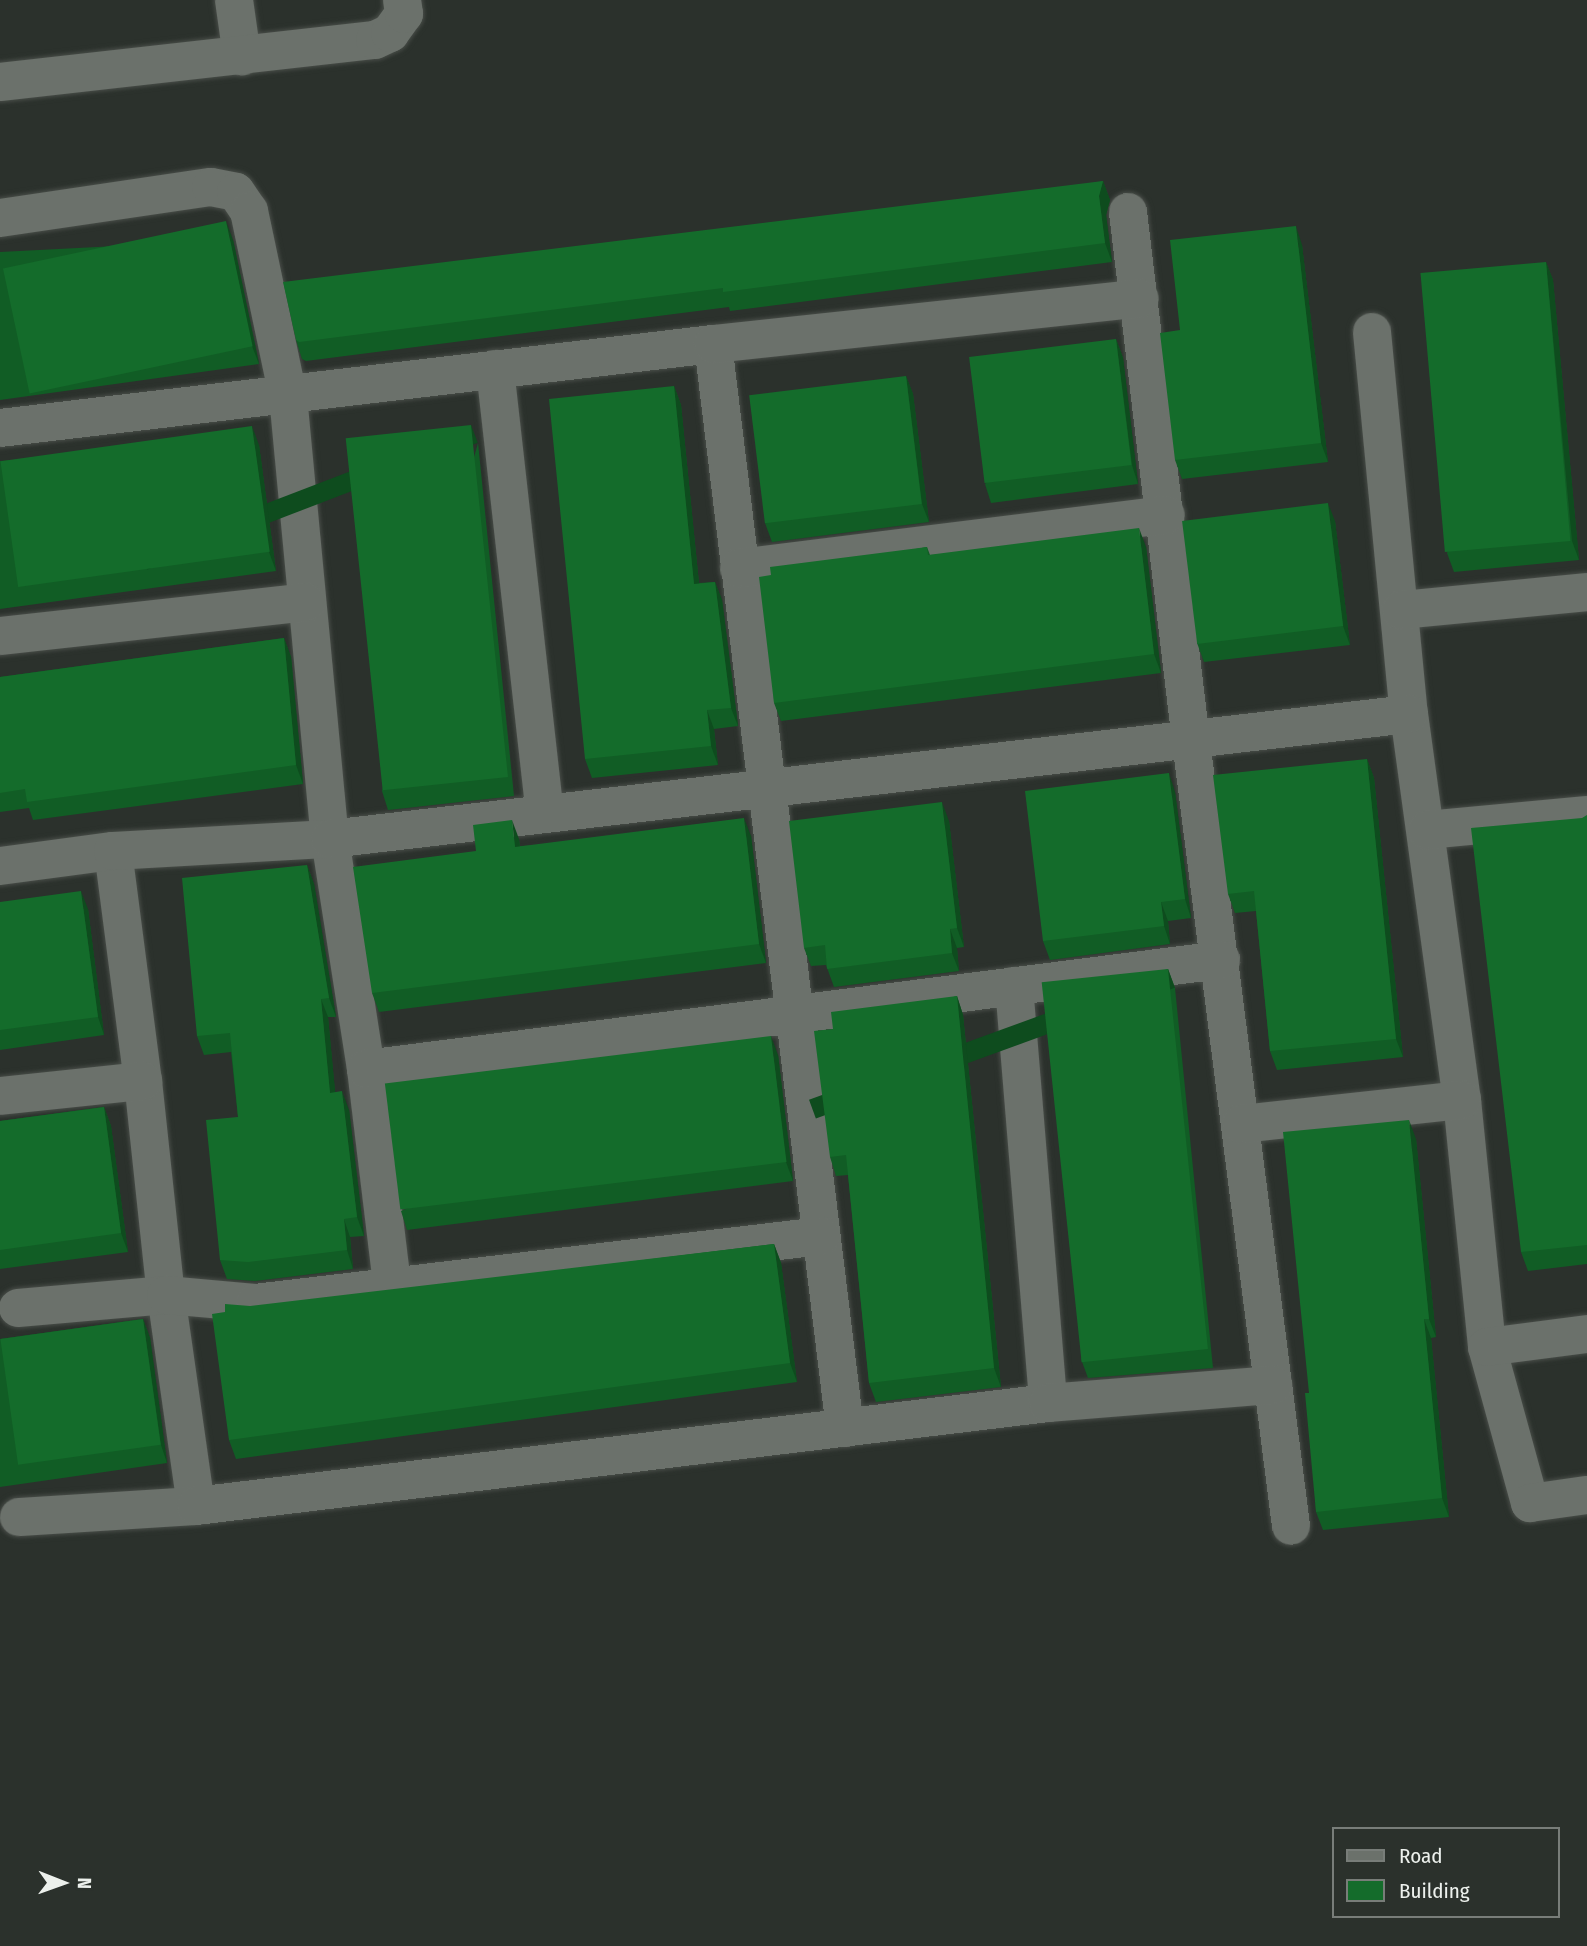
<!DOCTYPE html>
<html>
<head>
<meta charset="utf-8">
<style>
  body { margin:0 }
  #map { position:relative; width:1587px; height:1946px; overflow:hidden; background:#2b312c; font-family:"Fira Sans Condensed",sans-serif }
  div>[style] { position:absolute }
  .roads { filter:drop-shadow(0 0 2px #484d48) drop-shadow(0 0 2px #484d48) }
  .minor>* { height:38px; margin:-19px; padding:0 19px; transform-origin:19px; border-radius:19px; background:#6b716b }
  .wall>* { inset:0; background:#115d25 }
  .shaded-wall>* { inset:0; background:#0e4c1e; transform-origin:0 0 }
  .building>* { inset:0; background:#146c2b; transform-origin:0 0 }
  span { translate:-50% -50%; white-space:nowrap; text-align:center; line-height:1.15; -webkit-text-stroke:6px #2b312c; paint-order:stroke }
  .legend { position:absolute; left:1332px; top:1827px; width:228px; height:91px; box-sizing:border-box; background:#2b312c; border:2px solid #787d79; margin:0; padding:9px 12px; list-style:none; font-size:21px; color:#ecf0ec }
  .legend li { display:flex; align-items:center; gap:14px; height:35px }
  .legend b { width:35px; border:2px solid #787d79 }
  .north { position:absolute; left:28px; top:1848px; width:70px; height:70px; -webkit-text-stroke:5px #2b312c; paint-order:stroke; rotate:91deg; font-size:19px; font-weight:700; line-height:28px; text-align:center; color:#ecf0ec }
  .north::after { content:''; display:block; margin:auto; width:24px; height:32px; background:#ecf0ec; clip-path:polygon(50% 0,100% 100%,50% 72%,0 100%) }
</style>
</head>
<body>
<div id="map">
  <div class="roads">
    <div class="minor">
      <div style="left:234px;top:0;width:57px;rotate:81.9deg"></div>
      <div style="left:0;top:82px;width:377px;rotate:-6.4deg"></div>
      <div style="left:375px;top:40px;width:17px;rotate:-25deg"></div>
      <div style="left:390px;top:33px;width:24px;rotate:-54deg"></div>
      <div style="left:404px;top:14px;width:14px;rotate:-98deg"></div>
      <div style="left:1128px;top:212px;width:533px;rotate:83.21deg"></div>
      <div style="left:1191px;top:741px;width:791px;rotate:82.74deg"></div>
      <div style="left:0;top:218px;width:213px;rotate:-8.4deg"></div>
      <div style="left:211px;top:187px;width:25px;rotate:11deg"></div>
      <div style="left:236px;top:192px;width:23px;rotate:56deg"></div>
      <div style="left:249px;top:211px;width:189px;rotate:78.1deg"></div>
      <div style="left:288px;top:396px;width:445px;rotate:84.6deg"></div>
      <div style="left:330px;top:839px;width:233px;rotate:81.1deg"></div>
      <div style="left:366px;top:1069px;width:217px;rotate:83.1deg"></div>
      <div style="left:1372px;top:332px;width:384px;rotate:84.5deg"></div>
      <div style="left:1409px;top:714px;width:390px;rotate:82.2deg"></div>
      <div style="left:1462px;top:1100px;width:248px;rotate:84.2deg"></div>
      <div style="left:1487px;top:1347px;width:162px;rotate:74.6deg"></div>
      <div style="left:1530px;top:1503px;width:58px;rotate:-8deg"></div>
      <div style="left:713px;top:344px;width:1092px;rotate:83.06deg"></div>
      <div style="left:495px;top:369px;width:446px;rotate:83.6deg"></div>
      <div style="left:0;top:428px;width:718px;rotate:-6.72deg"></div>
      <div style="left:713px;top:344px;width:429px;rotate:-6.1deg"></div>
      <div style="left:739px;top:568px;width:430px;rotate:-7.1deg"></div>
      <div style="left:1401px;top:610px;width:187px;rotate:-5.5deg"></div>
      <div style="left:0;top:636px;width:308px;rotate:-6.3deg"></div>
      <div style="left:1427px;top:830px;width:161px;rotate:-5.4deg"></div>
      <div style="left:113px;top:851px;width:232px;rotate:82.6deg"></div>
      <div style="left:143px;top:1081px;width:215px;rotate:83.9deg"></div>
      <div style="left:166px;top:1295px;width:213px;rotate:81.9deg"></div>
      <div style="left:0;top:866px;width:114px;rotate:-7.6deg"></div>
      <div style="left:113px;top:851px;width:217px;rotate:-3.2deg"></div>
      <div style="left:330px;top:839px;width:1086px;rotate:-6.61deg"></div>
      <div style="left:1014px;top:986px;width:418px;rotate:85.3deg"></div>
      <div style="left:366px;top:1069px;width:862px;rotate:-7.27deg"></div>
      <div style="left:0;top:1096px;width:144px;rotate:-6deg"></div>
      <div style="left:1241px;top:1124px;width:222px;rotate:-6.2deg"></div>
      <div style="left:18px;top:1308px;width:149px;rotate:-5deg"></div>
      <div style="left:166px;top:1295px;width:89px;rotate:5.1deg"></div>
      <div style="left:255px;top:1303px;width:570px;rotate:-6.75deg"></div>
      <div style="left:1487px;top:1347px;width:101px;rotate:-7.4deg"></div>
      <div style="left:19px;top:1517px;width:177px;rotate:-3.6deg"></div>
      <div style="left:196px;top:1506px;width:858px;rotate:-6.89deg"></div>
      <div style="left:1048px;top:1403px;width:226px;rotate:-4.6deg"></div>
    </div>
  </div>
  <div class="wall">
    <div style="clip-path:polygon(1103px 181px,1110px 200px,1106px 215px,1112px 262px,730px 311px,729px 307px,306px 361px,302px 359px,296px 340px)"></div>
    <div style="clip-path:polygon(233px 240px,259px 364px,0 400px,0 252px)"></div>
    <div style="clip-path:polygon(1302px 245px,1328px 462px,1182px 479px,1175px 460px,1180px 330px)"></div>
    <div style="clip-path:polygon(1546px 262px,1553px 280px,1579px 560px,1454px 572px,1447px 553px)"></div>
    <div style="clip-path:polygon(1116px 339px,1123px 358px,1138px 484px,991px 503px,985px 484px)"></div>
    <div style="clip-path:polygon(906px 376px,913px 394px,929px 522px,772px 542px,765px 523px)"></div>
    <div style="clip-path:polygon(674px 386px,681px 405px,699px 583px,715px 582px,722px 600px,738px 726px,714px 729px,718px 765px,592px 778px,585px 759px)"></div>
    <div style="clip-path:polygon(478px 443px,514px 796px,388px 810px,382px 791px)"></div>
    <div style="clip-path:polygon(259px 445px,276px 571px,0 609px,0 461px)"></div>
    <div style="clip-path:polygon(1335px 521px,1350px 645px,1204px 662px,1197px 643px)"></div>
    <div style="clip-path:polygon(927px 547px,930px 555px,1146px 547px,1161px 673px,781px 721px,774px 703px,771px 575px)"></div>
    <div style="clip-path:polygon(284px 638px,291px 657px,303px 784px,33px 820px,29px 808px,0 812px,0 677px)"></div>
    <div style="clip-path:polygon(1367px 759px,1374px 778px,1403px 1057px,1277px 1070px,1270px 1051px,1256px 911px,1235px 913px,1228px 894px)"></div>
    <div style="clip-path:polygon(1175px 792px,1191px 918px,1168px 921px,1170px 944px,1050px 960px,1043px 941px)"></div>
    <div style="clip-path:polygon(1587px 815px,1587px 1264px,1528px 1271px,1521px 1252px)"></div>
    <div style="clip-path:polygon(949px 821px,964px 947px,957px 948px,959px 971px,834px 987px,826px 965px,811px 966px,804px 948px)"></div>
    <div style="clip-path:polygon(751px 836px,766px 963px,379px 1012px,372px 993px,476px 851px,519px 839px,520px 846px)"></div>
    <div style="clip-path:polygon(307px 865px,314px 884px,336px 1017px,328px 1017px,335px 1092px,349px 1110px,364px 1236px,350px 1237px,353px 1269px,255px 1281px,227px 1279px,220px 1260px,238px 1117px,231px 1052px,204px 1055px,197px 1036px)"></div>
    <div style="clip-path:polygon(0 902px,88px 909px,104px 1035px,0 1050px)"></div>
    <div style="clip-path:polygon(1168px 969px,1175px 988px,1213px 1368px,1088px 1378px,1081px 1359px)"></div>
    <div style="clip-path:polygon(957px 996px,963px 1015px,1001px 1387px,876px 1402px,869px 1383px,848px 1175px,836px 1176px,830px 1157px,833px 1029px)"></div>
    <div style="clip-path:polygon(778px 1055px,793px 1181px,407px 1230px,401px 1211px)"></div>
    <div style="clip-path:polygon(104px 1107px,111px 1126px,128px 1252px,0 1269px,0 1121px)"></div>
    <div style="clip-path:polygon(1416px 1139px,1436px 1337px,1431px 1338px,1449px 1517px,1323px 1530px,1316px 1512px,1309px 1393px)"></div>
    <div style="clip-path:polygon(774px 1244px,781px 1263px,797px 1382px,236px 1459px,229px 1440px,225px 1312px)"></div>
    <div style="clip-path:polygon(143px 1319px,150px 1338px,167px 1463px,0 1487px,0 1339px)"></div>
  </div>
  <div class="shaded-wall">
    <div style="clip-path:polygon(1103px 181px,1110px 200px,1106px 215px,1112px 262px,1105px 243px,1099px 196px)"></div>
    <div style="clip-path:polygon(226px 221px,233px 240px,259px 364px,252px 346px)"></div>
    <div style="clip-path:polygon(1296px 226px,1302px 245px,1328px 462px,1321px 443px)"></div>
    <div style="clip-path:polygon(1546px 262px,1553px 280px,1579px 560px,1572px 541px)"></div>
    <div style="clip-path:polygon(1116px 339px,1123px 358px,1138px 484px,1132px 465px)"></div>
    <div style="clip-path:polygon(906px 376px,913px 394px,929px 522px,922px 504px)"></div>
    <div style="clip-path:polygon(674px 386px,681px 405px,701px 603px,694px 584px)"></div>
    <div style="left:471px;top:425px;width:19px;height:354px;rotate:69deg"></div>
    <div style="clip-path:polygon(252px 426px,259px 445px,276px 571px,269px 552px)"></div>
    <div style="clip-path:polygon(1328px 503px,1335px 521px,1350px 645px,1343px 626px)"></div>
    <div style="clip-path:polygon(1139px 528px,1146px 547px,1161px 673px,1154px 654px)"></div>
    <div style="clip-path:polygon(715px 582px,722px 600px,738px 726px,731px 708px)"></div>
    <div style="clip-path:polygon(284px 638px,291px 657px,303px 784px,296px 765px)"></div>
    <div style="clip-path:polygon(707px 710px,714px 729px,718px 765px,711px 746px)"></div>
    <div style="clip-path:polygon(1367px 759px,1374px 778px,1403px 1057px,1396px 1039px)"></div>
    <div style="clip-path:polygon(1169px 773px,1175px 792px,1191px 918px,1185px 899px)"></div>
    <div style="clip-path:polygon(942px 802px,949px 821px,964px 947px,957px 928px)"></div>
    <div style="clip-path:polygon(744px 818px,751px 836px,766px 963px,759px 944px)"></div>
    <div style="clip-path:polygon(512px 820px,519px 839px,522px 866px,515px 847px)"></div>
    <div style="clip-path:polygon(307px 865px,314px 884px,336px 1017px,329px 998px)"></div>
    <div style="clip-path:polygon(81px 891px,88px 909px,104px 1035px,98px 1017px)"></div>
    <div style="clip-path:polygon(1161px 902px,1168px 921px,1170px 944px,1164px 926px)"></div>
    <div style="clip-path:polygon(950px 929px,957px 948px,959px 971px,952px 953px)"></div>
    <div style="left:1168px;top:969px;width:20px;height:382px;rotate:70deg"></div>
    <div style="clip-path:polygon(957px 996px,963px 1015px,1001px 1387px,994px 1368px)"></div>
    <div style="clip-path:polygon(321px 999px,328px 1017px,337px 1111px,330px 1093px)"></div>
    <div style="clip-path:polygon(771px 1036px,778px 1055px,793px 1181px,786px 1162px)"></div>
    <div style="clip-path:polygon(342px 1091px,349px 1110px,364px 1236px,357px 1217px)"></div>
    <div style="clip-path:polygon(104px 1107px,111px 1126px,128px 1252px,121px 1233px)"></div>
    <div style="clip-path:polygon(1409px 1120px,1416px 1139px,1436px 1337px,1429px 1319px)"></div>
    <div style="clip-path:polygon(344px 1219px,350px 1237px,353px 1269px,347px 1250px)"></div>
    <div style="clip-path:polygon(774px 1244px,781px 1263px,797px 1382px,790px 1363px)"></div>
    <div style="clip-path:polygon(143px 1319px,150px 1338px,167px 1463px,161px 1445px)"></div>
    <div style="clip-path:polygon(1424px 1319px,1431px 1338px,1449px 1517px,1442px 1498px)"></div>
  </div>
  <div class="building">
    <div style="clip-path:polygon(1103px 181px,1099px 196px,1105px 243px,723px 292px,723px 288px,299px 342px,296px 340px,283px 282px)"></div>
    <div style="left:226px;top:221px;width:128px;height:228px;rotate:78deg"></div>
    <div style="clip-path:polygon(1296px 226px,1321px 443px,1175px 460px,1160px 333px,1180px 330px,1170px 240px)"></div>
    <div style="left:1546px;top:262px;width:280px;height:126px;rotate:85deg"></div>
    <div style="left:1116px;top:339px;width:127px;height:148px;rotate:83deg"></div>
    <div style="left:906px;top:376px;width:129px;height:158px;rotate:83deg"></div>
    <div style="clip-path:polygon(674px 386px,694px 584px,715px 582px,731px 708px,707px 710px,711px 746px,585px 759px,549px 399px)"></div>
    <div style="left:471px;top:425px;width:354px;height:126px;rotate:84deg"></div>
    <div style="left:252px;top:426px;width:127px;height:254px;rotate:82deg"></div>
    <div style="left:1328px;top:503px;width:124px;height:147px;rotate:83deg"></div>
    <div style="clip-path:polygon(1139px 528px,1154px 654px,774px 703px,759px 577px,771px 575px,770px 567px,927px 547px,928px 555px)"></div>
    <div style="clip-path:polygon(284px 638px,296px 765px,27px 802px,25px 789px,0 793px,0 677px)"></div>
    <div style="clip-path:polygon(1367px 759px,1396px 1039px,1270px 1051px,1254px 891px,1228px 894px,1213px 775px)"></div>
    <div style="clip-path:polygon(1169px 773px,1185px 899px,1161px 902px,1164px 926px,1043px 941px,1025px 791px)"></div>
    <div style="clip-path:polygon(942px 802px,957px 928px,950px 929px,952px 953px,827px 969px,825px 945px,804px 948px,789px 821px)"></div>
    <div style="clip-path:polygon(1587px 815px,1587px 1245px,1521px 1252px,1471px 828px,1582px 818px)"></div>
    <div style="clip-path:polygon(744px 818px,759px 944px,372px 993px,353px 867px,476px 851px,473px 825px,512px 820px,515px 847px)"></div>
    <div style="clip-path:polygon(307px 865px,329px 998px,321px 999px,330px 1093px,342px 1091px,357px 1217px,344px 1219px,347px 1250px,248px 1262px,220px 1260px,206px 1120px,238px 1117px,230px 1033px,197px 1036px,182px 878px)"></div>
    <div style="clip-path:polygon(81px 891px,98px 1017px,0 1030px,0 902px)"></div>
    <div style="left:1168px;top:969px;width:382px;height:127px;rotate:84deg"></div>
    <div style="clip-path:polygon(957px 996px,994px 1368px,869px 1383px,846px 1155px,830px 1157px,814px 1031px,833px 1029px,831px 1012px)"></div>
    <div style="left:771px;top:1036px;width:127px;height:389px;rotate:83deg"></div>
    <div style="clip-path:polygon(104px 1107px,121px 1233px,0 1250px,0 1121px)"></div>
    <div style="clip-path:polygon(1409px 1120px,1429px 1319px,1424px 1319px,1442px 1498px,1316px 1512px,1305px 1393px,1309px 1393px,1283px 1132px)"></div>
    <div style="clip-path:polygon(774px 1244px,790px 1363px,229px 1440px,212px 1314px,225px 1312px,225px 1304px,250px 1306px)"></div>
    <div style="left:143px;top:1319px;width:127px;height:144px;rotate:82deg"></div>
  </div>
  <ul class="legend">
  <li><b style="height:9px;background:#6b716b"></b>Road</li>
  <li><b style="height:19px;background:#146c2b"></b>Building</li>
  </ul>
  <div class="north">N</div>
</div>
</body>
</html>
